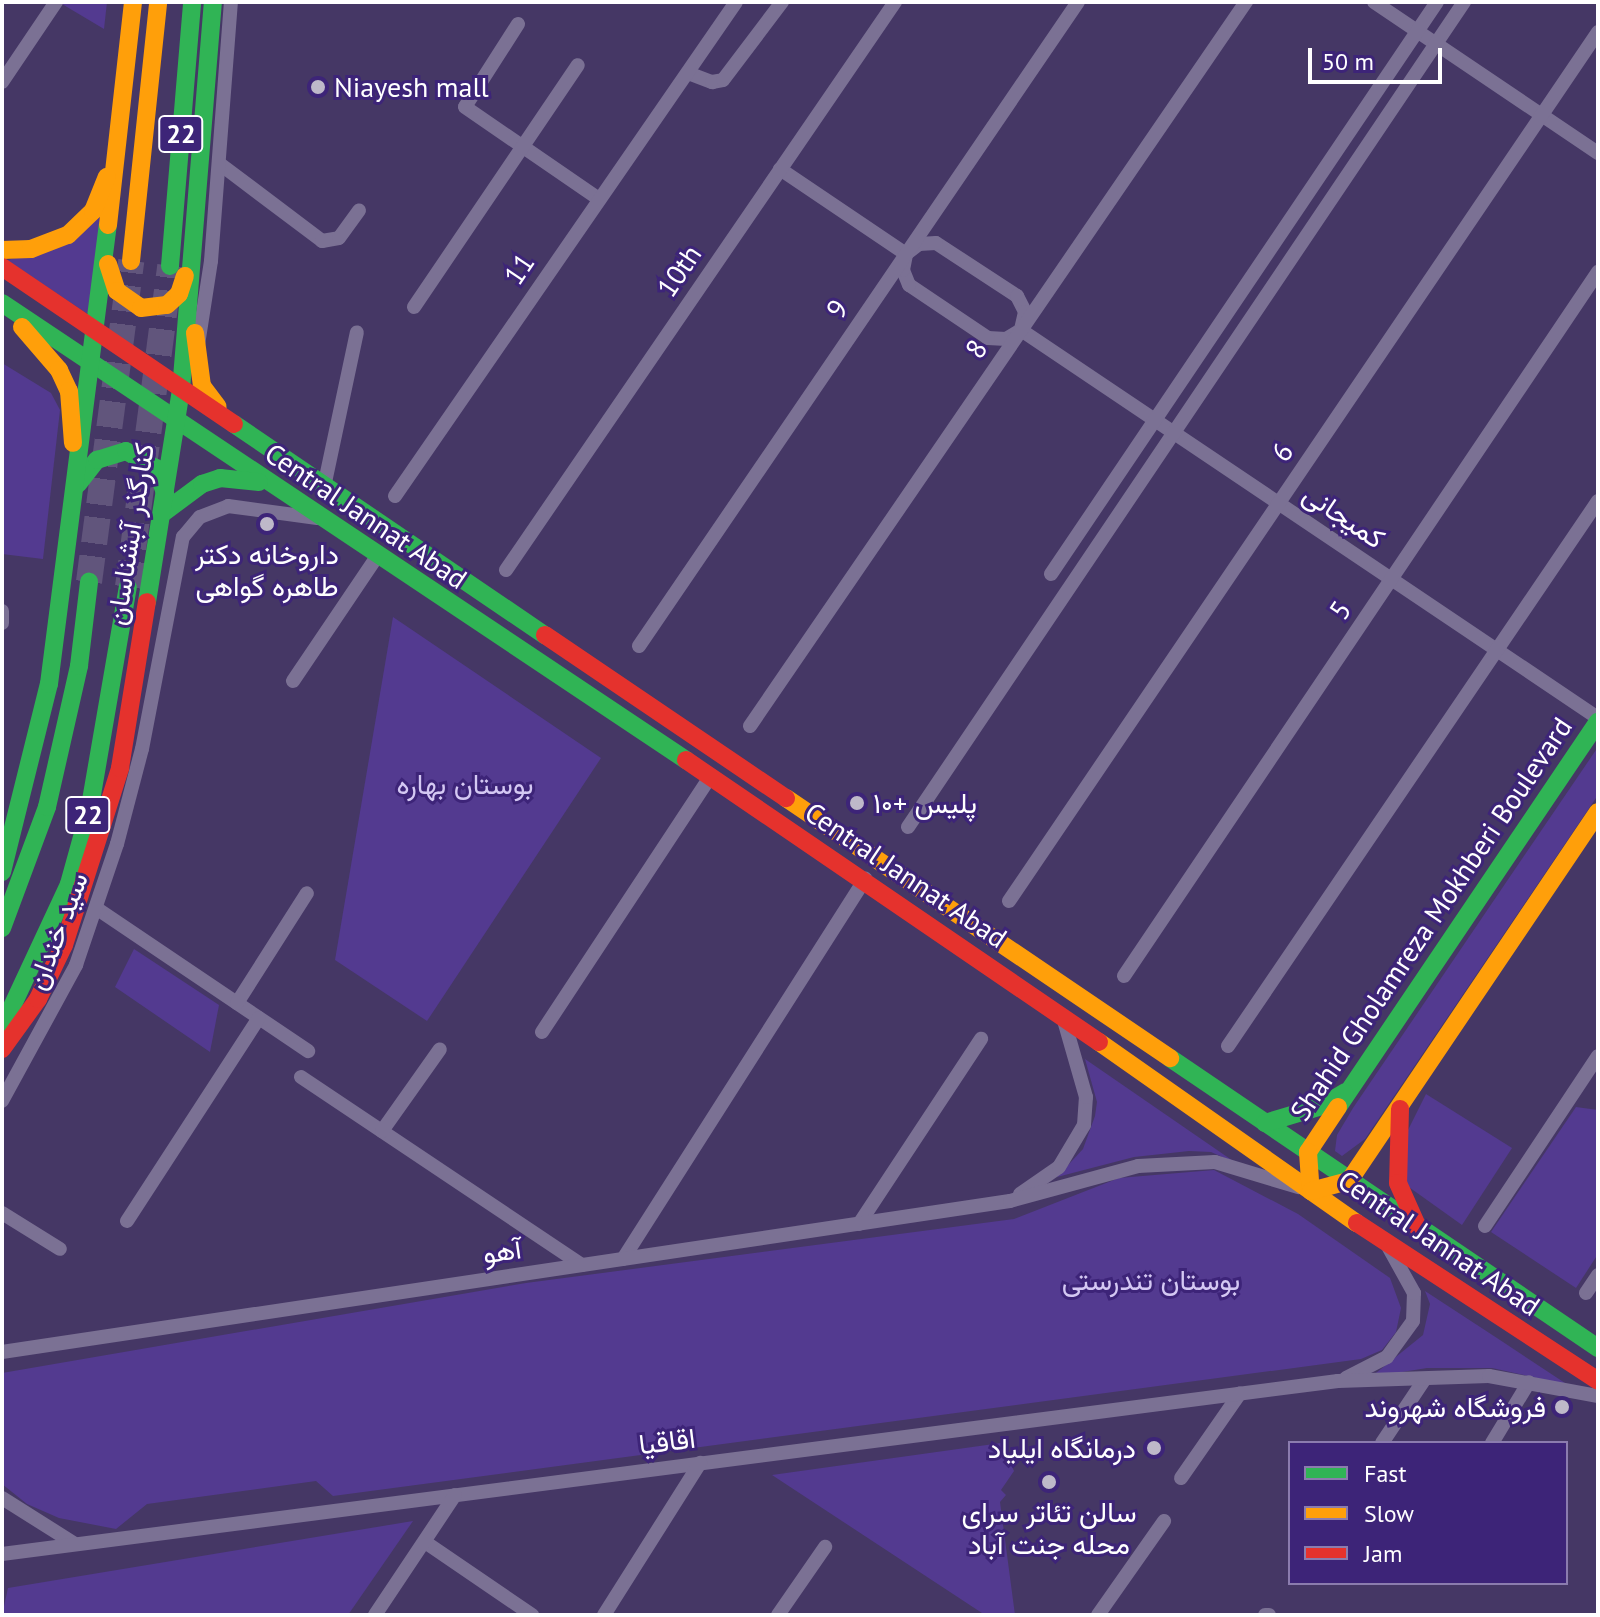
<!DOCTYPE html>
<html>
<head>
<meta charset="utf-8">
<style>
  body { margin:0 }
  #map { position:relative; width:1600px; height:1617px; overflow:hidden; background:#453765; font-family:"PT Sans",Vazirmatn,sans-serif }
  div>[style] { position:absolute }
  .green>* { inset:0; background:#533a90 }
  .highway-tunnel>* { height:26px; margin-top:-13px; transform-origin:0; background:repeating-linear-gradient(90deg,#61557c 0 26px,transparent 0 39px) }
  .street>* { height:14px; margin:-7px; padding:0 7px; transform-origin:7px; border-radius:7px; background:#7b7194 }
  .fast>* { height:18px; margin:-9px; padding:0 9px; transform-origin:9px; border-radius:9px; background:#30b455 }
  .slow>* { height:18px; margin:-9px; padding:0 9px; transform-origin:9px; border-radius:9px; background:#ff9f0a }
  .jam>* { height:18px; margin:-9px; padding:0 9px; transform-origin:9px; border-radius:9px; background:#e5322d }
  .dots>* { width:22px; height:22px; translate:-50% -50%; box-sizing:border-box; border:4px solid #3d2478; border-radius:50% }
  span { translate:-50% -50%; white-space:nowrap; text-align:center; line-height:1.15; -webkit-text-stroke:6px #3d2478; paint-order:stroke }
  .shield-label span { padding:2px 6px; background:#3d2478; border:2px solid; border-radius:6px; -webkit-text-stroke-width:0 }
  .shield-label { font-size:26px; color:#fff; font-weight:700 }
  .poi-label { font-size:28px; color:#fff }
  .left { translate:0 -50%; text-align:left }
  .right { translate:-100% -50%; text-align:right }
  .street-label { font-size:28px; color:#fff }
  .park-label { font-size:28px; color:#d4c8f3 }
  .frame { position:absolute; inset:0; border:4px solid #fff; pointer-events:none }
  .legend { position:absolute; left:1288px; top:1441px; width:280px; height:144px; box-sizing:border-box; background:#3d2478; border:2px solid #8b7cae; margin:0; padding:10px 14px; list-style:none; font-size:24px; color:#fff }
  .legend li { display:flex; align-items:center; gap:16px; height:40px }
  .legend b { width:40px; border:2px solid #8b7cae }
  .scale { position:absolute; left:1308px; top:48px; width:134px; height:36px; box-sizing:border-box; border:4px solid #fff; border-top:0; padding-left:10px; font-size:24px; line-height:28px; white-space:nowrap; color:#fff; -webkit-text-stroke:6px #3d2478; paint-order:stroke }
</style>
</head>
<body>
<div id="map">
  <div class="green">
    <div style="clip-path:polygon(107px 2px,104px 29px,62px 4px,63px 2px)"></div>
    <div style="clip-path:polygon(104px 200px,92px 313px,86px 313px,7px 260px,50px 250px)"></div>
    <div style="clip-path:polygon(2px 363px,51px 393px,60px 410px,43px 559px,2px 554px)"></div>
    <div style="clip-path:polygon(393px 617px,601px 758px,427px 1021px,335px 960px)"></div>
    <div style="clip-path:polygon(1598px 747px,1598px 795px,1365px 1139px,1342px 1156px,1335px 1151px,1337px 1135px,1353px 1108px)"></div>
    <div style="clip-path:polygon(134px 949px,219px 1005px,210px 1052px,115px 987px)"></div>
    <div style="clip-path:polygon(1085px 1059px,1236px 1163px,1211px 1152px,1189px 1151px,1134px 1157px,1057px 1177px,1083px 1149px,1095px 1116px,1097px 1102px)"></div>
    <div style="clip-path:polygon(1426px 1094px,1512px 1148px,1462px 1225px,1406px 1185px,1404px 1138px)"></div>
    <div style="clip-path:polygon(1576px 1107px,1598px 1110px,1598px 1254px,1576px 1288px,1491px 1232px)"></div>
    <div style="clip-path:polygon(1214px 1170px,1298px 1214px,1390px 1278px,1401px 1308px,1396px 1332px,1382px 1350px,1361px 1359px,333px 1496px,316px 1481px,147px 1504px,116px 1529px,59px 1518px,27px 1504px,2px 1484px,2px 1373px,526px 1283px,1014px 1219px,1119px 1178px)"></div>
    <div style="clip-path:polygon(1425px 1291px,1500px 1340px,1568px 1385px,1492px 1368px,1427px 1368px,1371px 1377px,1423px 1335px,1430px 1304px)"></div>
    <div style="clip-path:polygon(1001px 1443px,1014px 1471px,1001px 1490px,1006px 1495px,1000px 1502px,1015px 1615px,985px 1615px,772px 1475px)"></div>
    <div style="clip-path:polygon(413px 1521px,348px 1615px,2px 1615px,8px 1588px)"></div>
  </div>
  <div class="highway-tunnel">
    <div style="left:89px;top:582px;width:324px;rotate:-82.5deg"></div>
    <div style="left:128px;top:587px;width:324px;rotate:-82.5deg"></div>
  </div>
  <div class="street">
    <div style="left:1374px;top:2px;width:270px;rotate:34deg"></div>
    <div style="left:518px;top:24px;width:98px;rotate:122.6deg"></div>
    <div style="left:465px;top:107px;width:163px;rotate:34.5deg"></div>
    <div style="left:688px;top:73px;width:26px;rotate:21deg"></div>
    <div style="left:712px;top:82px;width:11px;rotate:-10deg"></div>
    <div style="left:723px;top:80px;width:98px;rotate:-52.9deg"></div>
    <div style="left:2px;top:82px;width:97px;rotate:-56deg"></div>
    <div style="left:220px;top:164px;width:128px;rotate:37deg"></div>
    <div style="left:322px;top:241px;width:17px;rotate:-10deg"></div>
    <div style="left:339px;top:238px;width:34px;rotate:-54deg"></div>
    <div style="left:780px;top:169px;width:152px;rotate:34deg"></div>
    <div style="left:936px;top:243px;width:97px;rotate:33.2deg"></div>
    <div style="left:1017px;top:296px;width:18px;rotate:63deg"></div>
    <div style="left:1025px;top:312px;width:18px;rotate:103deg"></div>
    <div style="left:1021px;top:330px;width:17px;rotate:149deg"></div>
    <div style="left:1006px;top:339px;width:18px;rotate:-177deg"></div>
    <div style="left:988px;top:338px;width:95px;rotate:-146.1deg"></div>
    <div style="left:909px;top:285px;width:16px;rotate:-112deg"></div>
    <div style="left:903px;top:270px;width:16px;rotate:-79deg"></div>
    <div style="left:906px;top:254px;width:16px;rotate:-38deg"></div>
    <div style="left:919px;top:244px;width:17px;rotate:-3deg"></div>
    <div style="left:414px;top:307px;width:292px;rotate:-55.9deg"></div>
    <div style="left:1021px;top:330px;width:695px;rotate:33.92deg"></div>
    <div style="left:198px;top:345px;width:85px;rotate:-81.2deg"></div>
    <div style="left:211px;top:261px;width:260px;rotate:-85.6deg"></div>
    <div style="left:324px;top:487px;width:158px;rotate:-78deg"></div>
    <div style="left:395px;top:496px;width:600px;rotate:-55.38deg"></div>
    <div style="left:506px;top:570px;width:688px;rotate:-55.59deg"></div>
    <div style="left:1051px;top:574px;width:690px;rotate:-55.99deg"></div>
    <div style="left:2px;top:611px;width:12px;rotate:90deg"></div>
    <div style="left:639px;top:646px;width:779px;rotate:-55.72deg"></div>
    <div style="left:293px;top:681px;width:148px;rotate:-56deg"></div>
    <div style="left:750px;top:726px;width:878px;rotate:-55.59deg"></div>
    <div style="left:908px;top:827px;width:995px;rotate:-56.02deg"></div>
    <div style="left:1009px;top:901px;width:1050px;rotate:-55.87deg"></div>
    <div style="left:96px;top:908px;width:256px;rotate:34deg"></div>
    <div style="left:1124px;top:976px;width:849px;rotate:-56.05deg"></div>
    <div style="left:237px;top:1003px;width:130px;rotate:-57.5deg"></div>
    <div style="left:542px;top:1032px;width:307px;rotate:-56.6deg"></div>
    <div style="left:1228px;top:1046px;width:659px;rotate:-55.83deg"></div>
    <div style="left:301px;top:1077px;width:338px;rotate:33.8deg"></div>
    <div style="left:2px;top:1101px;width:155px;rotate:-61.4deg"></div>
    <div style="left:76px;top:965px;width:128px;rotate:-71.3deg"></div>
    <div style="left:117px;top:844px;width:98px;rotate:-75.3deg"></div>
    <div style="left:142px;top:749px;width:216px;rotate:-79.1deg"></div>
    <div style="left:183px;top:537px;width:26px;rotate:-50deg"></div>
    <div style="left:200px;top:517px;width:30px;rotate:-21deg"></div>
    <div style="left:228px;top:506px;width:90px;rotate:7.7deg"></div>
    <div style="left:382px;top:1131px;width:100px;rotate:-54.7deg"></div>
    <div style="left:1020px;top:1194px;width:47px;rotate:-34.7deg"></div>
    <div style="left:1059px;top:1167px;width:49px;rotate:-59.2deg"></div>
    <div style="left:1084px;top:1125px;width:28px;rotate:-86deg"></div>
    <div style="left:1086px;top:1097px;width:83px;rotate:-106deg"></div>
    <div style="left:2px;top:1213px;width:68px;rotate:31.8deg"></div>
    <div style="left:127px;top:1221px;width:242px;rotate:-57deg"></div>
    <div style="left:859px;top:1224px;width:222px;rotate:-56.6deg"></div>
    <div style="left:1485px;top:1226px;width:204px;rotate:-56.4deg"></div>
    <div style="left:623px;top:1259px;width:451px;rotate:-57.5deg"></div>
    <div style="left:1586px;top:1293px;width:22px;rotate:-56deg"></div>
    <div style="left:2px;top:1352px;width:1019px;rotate:-8.52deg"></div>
    <div style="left:1010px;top:1201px;width:133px;rotate:-15.3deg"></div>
    <div style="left:1138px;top:1166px;width:77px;rotate:-3deg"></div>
    <div style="left:1215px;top:1162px;width:87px;rotate:16.8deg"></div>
    <div style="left:1346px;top:1378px;width:46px;rotate:-27.1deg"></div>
    <div style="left:1387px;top:1357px;width:44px;rotate:-54.2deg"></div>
    <div style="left:1413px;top:1321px;width:28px;rotate:-88deg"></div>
    <div style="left:1414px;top:1293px;width:51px;rotate:-119.1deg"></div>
    <div style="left:1382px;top:1443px;width:76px;rotate:-56.3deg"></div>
    <div style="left:1492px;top:1443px;width:71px;rotate:-58.8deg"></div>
    <div style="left:1181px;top:1478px;width:103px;rotate:-55.2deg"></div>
    <div style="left:2px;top:1498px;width:86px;rotate:32.2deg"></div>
    <div style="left:425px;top:1542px;width:130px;rotate:34.3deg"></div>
    <div style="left:2px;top:1554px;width:1347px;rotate:-7.38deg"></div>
    <div style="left:1338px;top:1381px;width:151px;rotate:-1.9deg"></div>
    <div style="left:1489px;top:1376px;width:111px;rotate:10.4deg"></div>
    <div style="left:375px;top:1615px;width:144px;rotate:-56.3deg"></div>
    <div style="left:604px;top:1615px;width:180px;rotate:-57.7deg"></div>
    <div style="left:778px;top:1615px;width:83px;rotate:-55.3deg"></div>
    <div style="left:1098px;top:1615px;width:115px;rotate:-54.9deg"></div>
    <div style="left:1265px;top:1615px;width:4px"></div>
  </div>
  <div class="fast">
    <div style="left:170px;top:266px;width:265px;rotate:-85.2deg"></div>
    <div style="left:2px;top:303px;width:823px;rotate:33.75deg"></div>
    <div style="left:234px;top:424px;width:376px;rotate:34.2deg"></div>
    <div style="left:78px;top:484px;width:31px;rotate:-52deg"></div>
    <div style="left:97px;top:460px;width:30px;rotate:-17deg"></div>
    <div style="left:126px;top:451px;width:34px;rotate:30deg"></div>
    <div style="left:156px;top:468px;width:27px;rotate:70deg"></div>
    <div style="left:163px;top:513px;width:49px;rotate:-36.6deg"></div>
    <div style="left:202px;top:484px;width:19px;rotate:-18deg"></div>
    <div style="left:220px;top:478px;width:39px;rotate:6deg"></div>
    <div style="left:147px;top:602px;width:215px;rotate:-80.9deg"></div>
    <div style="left:181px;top:390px;width:389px;rotate:-85.3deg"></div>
    <div style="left:2px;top:872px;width:194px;rotate:-76deg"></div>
    <div style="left:49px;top:684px;width:463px;rotate:-82.7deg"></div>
    <div style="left:2px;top:928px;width:129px;rotate:-69.6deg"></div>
    <div style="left:47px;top:807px;width:145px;rotate:-77.2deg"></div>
    <div style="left:79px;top:666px;width:85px;rotate:-83.2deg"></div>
    <div style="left:2px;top:1028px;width:159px;rotate:-65deg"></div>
    <div style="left:69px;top:884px;width:75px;rotate:-74.5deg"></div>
    <div style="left:89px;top:812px;width:228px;rotate:-80.2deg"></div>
    <div style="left:1170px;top:1058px;width:517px;rotate:34.12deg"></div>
    <div style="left:1338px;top:1107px;width:465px;rotate:-56deg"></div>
    <div style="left:1265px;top:1123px;width:59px;rotate:-16.6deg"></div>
    <div style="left:1322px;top:1106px;width:26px;rotate:-31deg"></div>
  </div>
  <div class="slow">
    <div style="left:108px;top:225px;width:224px;rotate:-83.6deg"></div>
    <div style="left:2px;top:250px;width:29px;rotate:-2deg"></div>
    <div style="left:31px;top:249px;width:40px;rotate:-21deg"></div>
    <div style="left:68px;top:235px;width:35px;rotate:-44deg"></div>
    <div style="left:93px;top:211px;width:37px;rotate:-68deg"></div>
    <div style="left:131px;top:261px;width:260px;rotate:-84deg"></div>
    <div style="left:108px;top:264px;width:28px;rotate:72deg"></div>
    <div style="left:117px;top:291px;width:29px;rotate:35deg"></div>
    <div style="left:141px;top:308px;width:26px;rotate:-7deg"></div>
    <div style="left:167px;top:305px;width:16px;rotate:-43deg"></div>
    <div style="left:179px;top:294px;width:19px;rotate:-72deg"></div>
    <div style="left:22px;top:327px;width:57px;rotate:49.3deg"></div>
    <div style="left:59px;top:370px;width:23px;rotate:65deg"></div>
    <div style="left:69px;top:391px;width:52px;rotate:85.6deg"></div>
    <div style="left:195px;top:333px;width:53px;rotate:82.5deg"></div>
    <div style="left:202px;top:386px;width:26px;rotate:53deg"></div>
    <div style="left:786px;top:798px;width:464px;rotate:34.1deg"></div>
    <div style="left:1099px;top:1042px;width:315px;rotate:35.1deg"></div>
    <div style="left:1338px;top:1107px;width:54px;rotate:123.7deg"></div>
    <div style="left:1308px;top:1152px;width:39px;rotate:86deg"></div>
    <div style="left:1311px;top:1191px;width:39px;rotate:-15deg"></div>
    <div style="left:1349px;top:1181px;width:445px;rotate:-56deg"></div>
  </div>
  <div class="jam">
    <div style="left:2px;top:267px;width:280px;rotate:34.1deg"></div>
    <div style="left:545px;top:635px;width:291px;rotate:34.1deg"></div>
    <div style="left:686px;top:760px;width:500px;rotate:34.33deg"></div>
    <div style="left:2px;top:1049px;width:62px;rotate:-54.2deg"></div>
    <div style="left:38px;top:999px;width:60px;rotate:-64.3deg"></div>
    <div style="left:64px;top:945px;width:186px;rotate:-72.4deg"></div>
    <div style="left:120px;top:768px;width:168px;rotate:-80.8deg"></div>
    <div style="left:1400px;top:1109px;width:74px;rotate:91.5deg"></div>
    <div style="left:1398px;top:1183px;width:49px;rotate:66deg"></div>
    <div style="left:1357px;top:1223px;width:288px;rotate:33.2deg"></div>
  </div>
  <div class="dots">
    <div style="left:318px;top:87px;background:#beb9c9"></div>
    <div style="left:267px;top:524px;background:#beb9c9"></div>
    <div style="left:857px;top:803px;background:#beb9c9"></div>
    <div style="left:1562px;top:1407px;background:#beb9c9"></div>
    <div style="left:1154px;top:1448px;background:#beb9c9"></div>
    <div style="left:1049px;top:1482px;background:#beb9c9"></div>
  </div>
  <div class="shield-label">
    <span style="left:181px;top:134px">22</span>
    <span style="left:88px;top:815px">22</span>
  </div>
  <div class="poi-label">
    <span class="left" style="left:334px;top:87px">Niayesh mall</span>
    <span style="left:267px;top:570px">داروخانه دکتر<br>طاهره گواهی</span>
    <span class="left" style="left:873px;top:803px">پلیس +۱۰</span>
    <span class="right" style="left:1546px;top:1407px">فروشگاه شهروند</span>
    <span class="right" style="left:1136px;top:1448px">درمانگاه ایلیاد</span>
    <span style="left:1049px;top:1528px">سالن تئاتر سرای<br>محله جنت آباد</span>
  </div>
  <div class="street-label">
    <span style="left:519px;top:269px;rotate:-56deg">11</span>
    <span style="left:679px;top:271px;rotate:-56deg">10th</span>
    <span style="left:837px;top:309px;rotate:-56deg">9</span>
    <span style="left:976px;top:349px;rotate:-56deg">8</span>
    <span style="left:1282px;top:452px;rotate:-56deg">6</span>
    <span style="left:366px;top:516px;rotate:34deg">Central Jannat Abad</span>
    <span style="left:1344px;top:516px;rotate:34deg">کمیجانی</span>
    <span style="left:130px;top:534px;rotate:-81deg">کنارگذر آبشناسان</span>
    <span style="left:1340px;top:610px;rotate:-56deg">5</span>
    <span style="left:906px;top:875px;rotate:34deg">Central Jannat Abad</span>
    <span style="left:1431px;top:919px;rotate:-56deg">Shahid Gholamreza Mokhberi Boulevard</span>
    <span style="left:57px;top:931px;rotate:-69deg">سید خندان</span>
    <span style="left:1439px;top:1243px;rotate:34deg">Central Jannat Abad</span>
    <span style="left:502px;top:1251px;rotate:-8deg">آهو</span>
    <span style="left:667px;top:1441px;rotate:-7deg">اقاقیا</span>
  </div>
  <div class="park-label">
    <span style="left:465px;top:784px">بوستان بهاره</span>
    <span style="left:1151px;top:1280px">بوستان تندرستی</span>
  </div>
  <div class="frame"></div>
  <ul class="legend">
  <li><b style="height:10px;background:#30b455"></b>Fast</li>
  <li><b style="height:10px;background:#ff9f0a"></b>Slow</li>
  <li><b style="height:10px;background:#e5322d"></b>Jam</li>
  </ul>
  <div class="scale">50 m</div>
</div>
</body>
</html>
